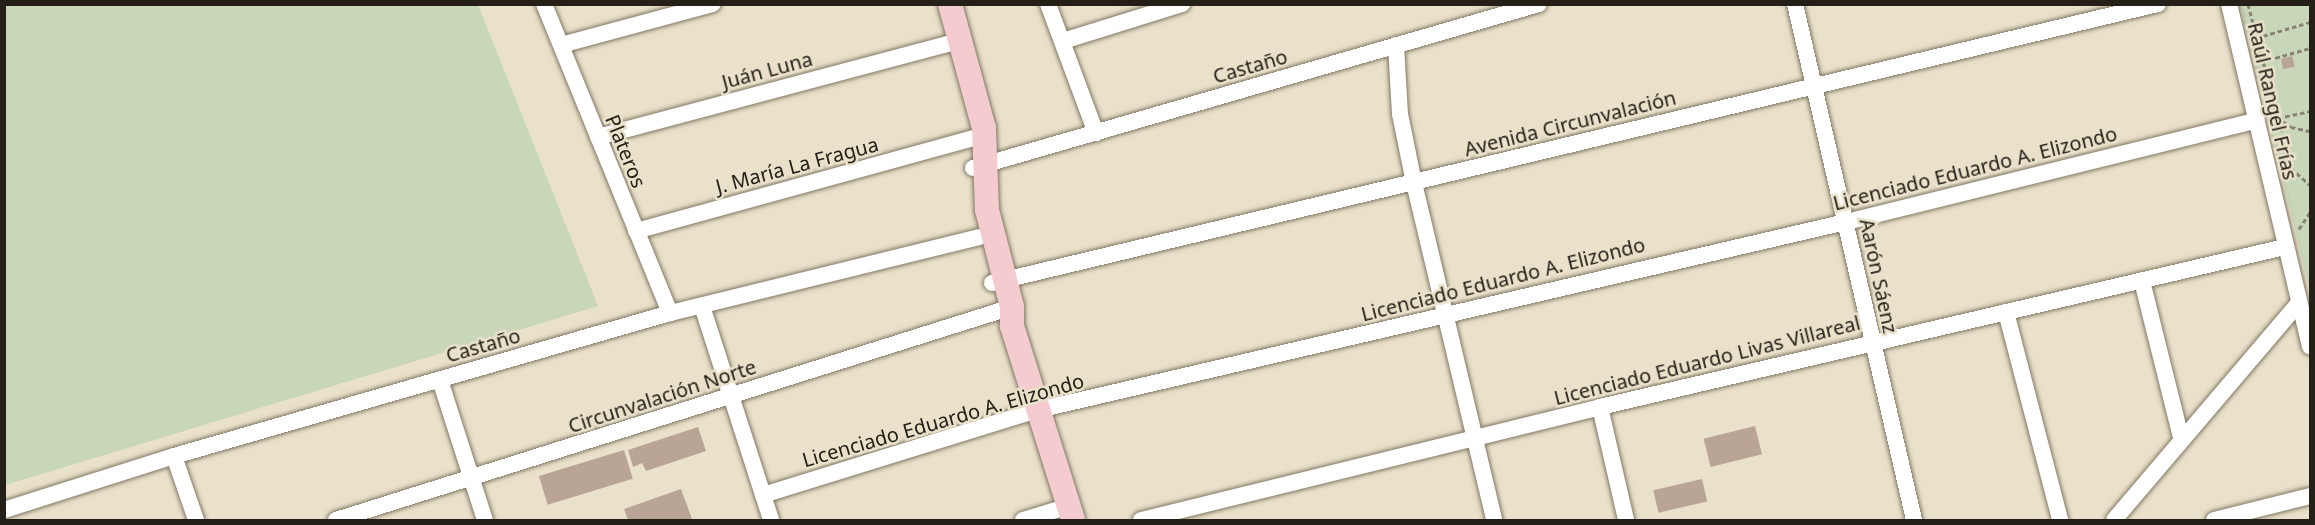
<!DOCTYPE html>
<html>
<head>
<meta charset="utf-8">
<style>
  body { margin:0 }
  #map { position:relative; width:2315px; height:525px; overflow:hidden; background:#eae1ca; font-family:"Noto Sans",sans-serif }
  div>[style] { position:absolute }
  .green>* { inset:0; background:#c7d7b8 }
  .building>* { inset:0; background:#b9a495; transform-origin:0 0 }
  .path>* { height:3px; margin-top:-1.5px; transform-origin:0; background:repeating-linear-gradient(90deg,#898373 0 4.5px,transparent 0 7.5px) }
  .roads { filter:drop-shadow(0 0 2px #817864) drop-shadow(0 0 2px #817864) }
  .street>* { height:16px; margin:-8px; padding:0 8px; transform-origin:8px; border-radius:8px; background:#fff }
  .secondary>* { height:24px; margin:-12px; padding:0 12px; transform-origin:12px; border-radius:12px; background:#f4cbcf }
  span { translate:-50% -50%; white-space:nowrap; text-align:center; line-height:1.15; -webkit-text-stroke:5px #eae1ca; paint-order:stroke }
  .street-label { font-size:20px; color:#242018 }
  .frame { position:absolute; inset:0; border:6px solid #242018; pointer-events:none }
</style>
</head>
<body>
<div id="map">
  <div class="green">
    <div style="clip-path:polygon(5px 4px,478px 5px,598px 306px,5px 485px)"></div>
    <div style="clip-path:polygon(2240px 5px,2310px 5px,2310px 291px,2296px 233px)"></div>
  </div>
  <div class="building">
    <div style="clip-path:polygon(2292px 56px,2295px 67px,2283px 69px,2281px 59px)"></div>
    <div style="left:1755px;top:426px;width:29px;height:53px;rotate:76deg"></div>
    <div style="clip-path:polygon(698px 427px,706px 451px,646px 471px,642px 463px,633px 467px,628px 450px)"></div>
    <div style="left:624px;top:450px;width:30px;height:89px;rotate:73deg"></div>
    <div style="left:1702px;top:479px;width:23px;height:50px;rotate:77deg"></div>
    <div style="clip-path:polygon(681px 489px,692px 519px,628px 520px,624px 509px)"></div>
  </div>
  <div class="path">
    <div style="left:2248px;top:4px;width:170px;rotate:75.3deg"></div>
    <div style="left:2291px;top:168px;width:25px;rotate:42deg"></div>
    <div style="left:2256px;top:38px;width:56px;rotate:-16.5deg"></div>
    <div style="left:2261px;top:62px;width:51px;rotate:-15.9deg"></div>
    <div style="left:2277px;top:117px;width:17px;rotate:36deg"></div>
    <div style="left:2291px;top:127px;width:19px;rotate:12deg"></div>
    <div style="left:2278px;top:118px;width:33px;rotate:-12deg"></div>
    <div style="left:2299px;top:229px;width:20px;rotate:-57deg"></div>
  </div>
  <div class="roads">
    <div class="street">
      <div style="left:544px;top:4px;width:334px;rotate:67.8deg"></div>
      <div style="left:1048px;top:4px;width:138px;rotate:69.6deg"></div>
      <div style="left:1795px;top:4px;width:530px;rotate:77.01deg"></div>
      <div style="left:2229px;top:4px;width:352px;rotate:76.7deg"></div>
      <div style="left:1063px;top:41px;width:125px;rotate:-17.3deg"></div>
      <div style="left:561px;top:45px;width:157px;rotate:-15.1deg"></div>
      <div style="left:1396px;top:45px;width:69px;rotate:86.7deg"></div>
      <div style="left:1400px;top:114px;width:70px;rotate:78.5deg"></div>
      <div style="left:1414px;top:183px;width:346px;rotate:76.6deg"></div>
      <div style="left:598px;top:137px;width:375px;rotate:-14.9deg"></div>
      <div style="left:973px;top:168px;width:589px;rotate:-16.16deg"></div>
      <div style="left:636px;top:231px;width:362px;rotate:-15.4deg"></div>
      <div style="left:2142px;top:281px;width:162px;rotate:76deg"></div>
      <div style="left:992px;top:283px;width:1199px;rotate:-13.46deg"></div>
      <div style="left:702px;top:306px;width:225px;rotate:72.1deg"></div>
      <div style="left:2006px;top:312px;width:215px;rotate:75.4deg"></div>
      <div style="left:440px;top:380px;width:147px;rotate:72.2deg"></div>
      <div style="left:1600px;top:407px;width:116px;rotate:77deg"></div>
      <div style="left:174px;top:456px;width:68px;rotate:71deg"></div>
      <div style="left:763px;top:495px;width:288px;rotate:-17.2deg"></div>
      <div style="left:1038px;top:410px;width:830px;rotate:-13.1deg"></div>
      <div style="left:1846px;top:222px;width:423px;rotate:-13.9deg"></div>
      <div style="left:4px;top:510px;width:178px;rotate:-17.6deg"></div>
      <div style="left:174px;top:456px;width:516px;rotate:-16.08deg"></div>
      <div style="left:670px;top:313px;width:318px;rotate:-13.8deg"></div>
      <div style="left:336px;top:520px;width:709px;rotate:-17.49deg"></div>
      <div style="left:1023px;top:520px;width:48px;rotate:-16.9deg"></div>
      <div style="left:1141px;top:520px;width:473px;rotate:-13.8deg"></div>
      <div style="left:1600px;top:407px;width:703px;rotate:-13.15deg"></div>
      <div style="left:2114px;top:520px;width:285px;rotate:-49.6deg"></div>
      <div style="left:2214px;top:520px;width:99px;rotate:-14deg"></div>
    </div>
    <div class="secondary">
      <div style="left:950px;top:4px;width:129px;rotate:74.7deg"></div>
      <div style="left:984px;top:128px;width:82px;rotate:87.9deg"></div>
      <div style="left:987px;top:210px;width:100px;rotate:75.5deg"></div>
      <div style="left:1012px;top:307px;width:19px;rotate:90deg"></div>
      <div style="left:1012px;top:326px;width:203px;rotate:72.5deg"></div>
    </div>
  </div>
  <div class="street-label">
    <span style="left:1250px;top:66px;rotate:-16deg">Castaño</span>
    <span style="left:767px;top:70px;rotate:-15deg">Juán Luna</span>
    <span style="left:2273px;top:101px;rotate:77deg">Raúl Rangel Frías</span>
    <span style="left:1570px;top:123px;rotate:-14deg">Avenida Circunvalación</span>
    <span style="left:626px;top:151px;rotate:68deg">Plateros</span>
    <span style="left:797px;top:165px;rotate:-15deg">J. María La Fragua</span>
    <span style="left:1975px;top:168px;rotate:-14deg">Licenciado Eduardo A. Elizondo</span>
    <span style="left:1879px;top:276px;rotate:78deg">Aarón Sáenz</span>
    <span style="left:1503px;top:279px;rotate:-14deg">Licenciado Eduardo A. Elizondo</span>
    <span style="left:483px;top:345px;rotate:-16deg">Castaño</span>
    <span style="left:1707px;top:360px;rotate:-14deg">Licenciado Eduardo Livas Villareal</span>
    <span style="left:662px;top:396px;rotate:-18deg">Circunvalación Norte</span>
    <span style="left:943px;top:420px;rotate:-16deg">Licenciado Eduardo A. Elizondo</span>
  </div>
  <div class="frame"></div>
</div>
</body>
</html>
